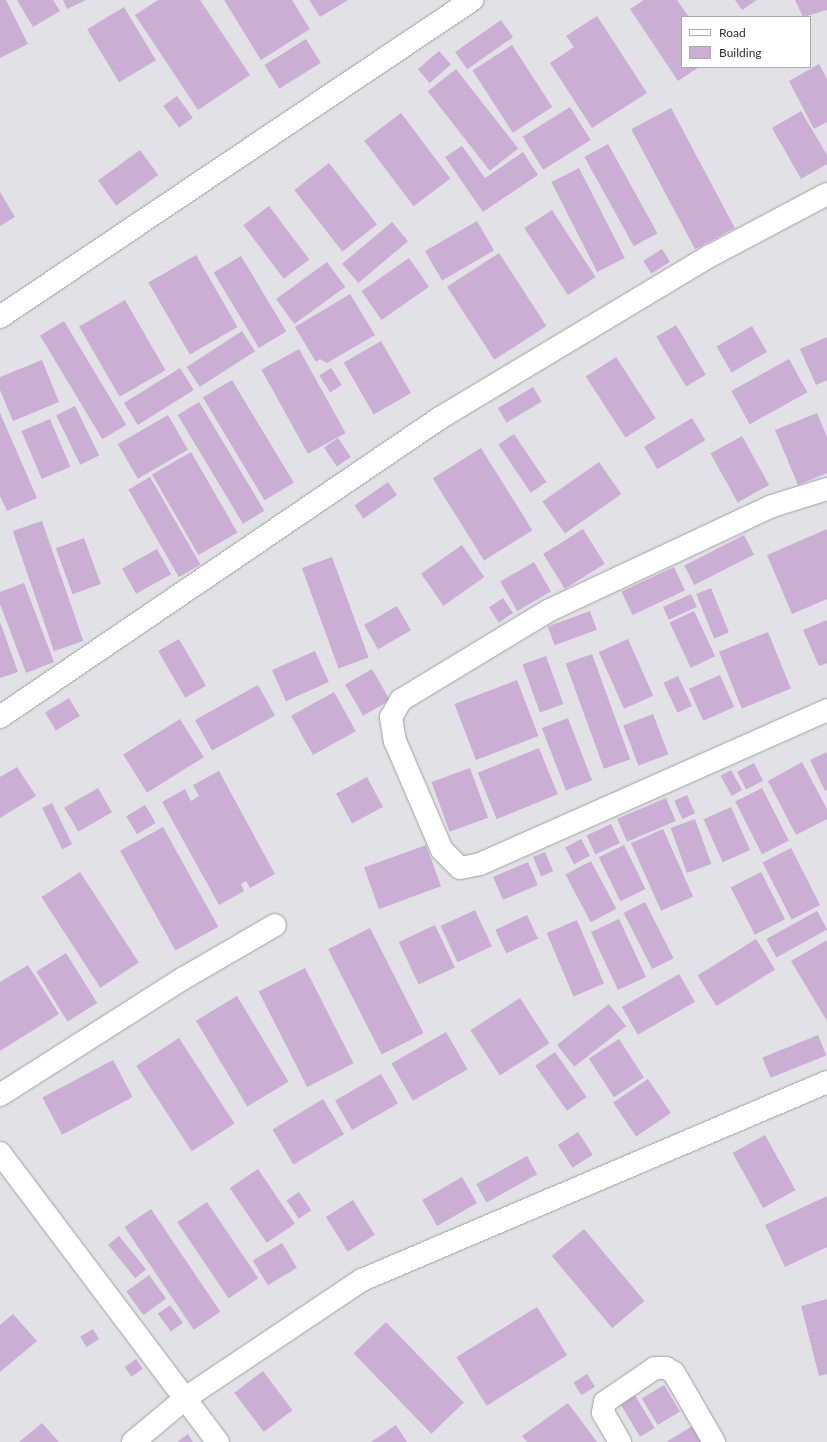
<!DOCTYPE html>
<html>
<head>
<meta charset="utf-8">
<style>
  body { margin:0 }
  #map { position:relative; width:827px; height:1442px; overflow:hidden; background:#e2e2e6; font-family:Lato,sans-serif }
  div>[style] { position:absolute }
  .building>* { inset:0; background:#caaed4; transform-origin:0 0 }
  .roads { filter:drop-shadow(0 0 1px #a0a0a4) drop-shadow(0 0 1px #a0a0a4) }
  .minor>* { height:22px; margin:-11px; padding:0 11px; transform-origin:11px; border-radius:11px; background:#fff }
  span { translate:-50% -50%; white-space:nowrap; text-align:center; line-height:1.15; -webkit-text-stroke:4px #fff; paint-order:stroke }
  .legend { position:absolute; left:681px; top:16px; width:130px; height:52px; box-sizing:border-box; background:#fff; border:1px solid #ababac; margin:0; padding:5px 7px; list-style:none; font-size:12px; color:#2e2e2f }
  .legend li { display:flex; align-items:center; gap:8px; height:20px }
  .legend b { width:20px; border:1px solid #ababac }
</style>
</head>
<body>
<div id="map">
  <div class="building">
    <div style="clip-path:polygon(0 0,6px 0,28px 44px,0 58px)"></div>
    <div style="clip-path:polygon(17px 0,53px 0,60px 11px,33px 27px)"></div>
    <div style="clip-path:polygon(63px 0,86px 0,67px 9px)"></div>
    <div style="clip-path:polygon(158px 0,200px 0,250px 75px,198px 110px,135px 15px)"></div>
    <div style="clip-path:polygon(224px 0,292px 0,310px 29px,261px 60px)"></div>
    <div style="clip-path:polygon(309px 0,348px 0,320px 17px)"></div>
    <div style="clip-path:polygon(644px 0,677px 0,689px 17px,682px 17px,682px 67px,699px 67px,678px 81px,630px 9px)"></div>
    <div style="clip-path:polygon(735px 0,757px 0,742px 10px)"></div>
    <div style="clip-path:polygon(795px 0,827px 0,827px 10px,803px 17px)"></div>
    <div style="left:124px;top:7px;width:62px;height:43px;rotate:59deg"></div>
    <div style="clip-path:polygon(597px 16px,647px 93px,592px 128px,550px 63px,574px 47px,566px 36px)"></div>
    <div style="left:501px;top:20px;width:21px;height:56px;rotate:55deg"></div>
    <div style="left:306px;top:39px;width:28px;height:49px;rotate:58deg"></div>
    <div style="left:512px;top:45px;width:74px;height:47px;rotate:57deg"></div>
    <div style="left:439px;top:51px;width:18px;height:28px;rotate:49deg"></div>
    <div style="clip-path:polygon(819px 64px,827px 79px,827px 122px,814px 129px,789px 81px)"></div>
    <div style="left:456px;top:69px;width:101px;height:36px;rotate:52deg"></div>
    <div style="left:177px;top:96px;width:27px;height:17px;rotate:54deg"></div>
    <div style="left:570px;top:107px;width:39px;height:56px;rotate:58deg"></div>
    <div style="left:671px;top:108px;width:136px;height:45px;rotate:62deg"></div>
    <div style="clip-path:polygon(801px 111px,827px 155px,827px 164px,801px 179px,772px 128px)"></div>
    <div style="left:401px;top:113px;width:82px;height:46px;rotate:53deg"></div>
    <div style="left:608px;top:144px;width:102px;height:27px;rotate:61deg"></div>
    <div style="clip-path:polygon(462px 146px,485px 178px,523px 152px,538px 175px,483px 212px,445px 157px)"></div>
    <div style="left:140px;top:150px;width:31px;height:52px;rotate:54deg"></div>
    <div style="left:329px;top:163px;width:78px;height:44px;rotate:52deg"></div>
    <div style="left:579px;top:168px;width:101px;height:31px;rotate:63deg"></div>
    <div style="clip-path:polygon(0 192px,15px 217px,0 226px)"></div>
    <div style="left:269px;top:206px;width:67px;height:32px;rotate:53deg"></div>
    <div style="left:552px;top:210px;width:80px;height:33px;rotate:57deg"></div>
    <div style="left:477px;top:221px;width:34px;height:60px;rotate:60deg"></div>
    <div style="left:392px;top:222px;width:25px;height:65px;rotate:50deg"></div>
    <div style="left:662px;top:249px;width:15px;height:22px;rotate:58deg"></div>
    <div style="left:499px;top:253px;width:87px;height:62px;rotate:57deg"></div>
    <div style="left:196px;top:255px;width:83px;height:55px;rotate:60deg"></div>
    <div style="left:241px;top:256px;width:88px;height:32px;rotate:59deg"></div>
    <div style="left:409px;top:258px;width:35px;height:58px;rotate:55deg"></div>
    <div style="left:327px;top:262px;width:31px;height:63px;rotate:54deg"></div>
    <div style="clip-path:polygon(350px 294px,375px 335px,327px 363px,320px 359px,316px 362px,295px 327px)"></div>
    <div style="left:125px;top:300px;width:81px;height:53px;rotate:60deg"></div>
    <div style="left:64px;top:321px;width:121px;height:28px;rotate:59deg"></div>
    <div style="left:676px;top:325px;width:58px;height:23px;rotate:59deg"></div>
    <div style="left:752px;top:326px;width:30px;height:41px;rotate:60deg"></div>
    <div style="left:242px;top:331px;width:24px;height:66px;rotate:57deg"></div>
    <div style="clip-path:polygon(827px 337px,827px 380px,816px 385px,800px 349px)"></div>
    <div style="left:381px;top:341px;width:60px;height:43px;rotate:60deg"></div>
    <div style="left:299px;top:349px;width:96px;height:43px;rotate:61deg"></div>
    <div style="left:616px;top:357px;width:73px;height:36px;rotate:57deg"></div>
    <div style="left:789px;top:359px;width:38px;height:66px;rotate:61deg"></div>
    <div style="clip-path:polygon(42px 360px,59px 402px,13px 421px,0 390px,0 377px)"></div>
    <div style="left:180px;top:368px;width:26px;height:66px;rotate:58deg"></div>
    <div style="left:331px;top:368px;width:20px;height:14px;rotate:57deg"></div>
    <div style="left:232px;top:380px;width:120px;height:34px;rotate:59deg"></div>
    <div style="left:533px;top:387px;width:17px;height:41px;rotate:59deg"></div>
    <div style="left:199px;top:402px;width:127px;height:25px;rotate:59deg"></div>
    <div style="left:75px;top:406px;width:55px;height:21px;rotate:64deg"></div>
    <div style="clip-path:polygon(0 413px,37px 498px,7px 511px,0 496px)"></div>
    <div style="clip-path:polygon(817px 413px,827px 437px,827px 473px,798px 485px,775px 430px)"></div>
    <div style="left:168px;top:415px;width:40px;height:58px;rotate:60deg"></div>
    <div style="left:692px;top:418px;width:26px;height:56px;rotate:59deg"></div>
    <div style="left:50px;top:419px;width:52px;height:31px;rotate:67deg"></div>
    <div style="left:514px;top:434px;width:58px;height:19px;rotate:56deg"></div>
    <div style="left:742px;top:436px;width:56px;height:36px;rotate:61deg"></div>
    <div style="left:338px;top:438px;width:23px;height:17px;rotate:56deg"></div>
    <div style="left:481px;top:448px;width:97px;height:57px;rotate:58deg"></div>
    <div style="left:191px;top:452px;width:93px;height:45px;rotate:60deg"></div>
    <div style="left:599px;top:462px;width:39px;height:69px;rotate:55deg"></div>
    <div style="left:150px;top:477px;width:101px;height:25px;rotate:60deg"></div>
    <div style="left:388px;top:482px;width:16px;height:41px;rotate:55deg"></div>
    <div style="left:42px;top:521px;width:127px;height:31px;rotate:71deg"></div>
    <div style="left:583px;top:529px;width:41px;height:47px;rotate:58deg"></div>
    <div style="clip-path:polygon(827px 529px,827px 599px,792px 614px,767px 555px)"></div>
    <div style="left:744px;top:535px;width:22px;height:67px;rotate:63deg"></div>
    <div style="left:84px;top:538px;width:49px;height:30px;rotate:70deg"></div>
    <div style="left:462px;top:545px;width:39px;height:50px;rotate:55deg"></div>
    <div style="left:157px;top:549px;width:29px;height:40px;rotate:61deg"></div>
    <div style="left:332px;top:557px;width:107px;height:32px;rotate:70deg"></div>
    <div style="left:534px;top:562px;width:34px;height:39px;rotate:60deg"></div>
    <div style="left:674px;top:567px;width:26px;height:58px;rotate:65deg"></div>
    <div style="clip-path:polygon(24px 583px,54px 662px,26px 673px,0 604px,0 592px)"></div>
    <div style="left:711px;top:588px;width:48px;height:16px;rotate:68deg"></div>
    <div style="left:691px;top:594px;width:14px;height:31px;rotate:65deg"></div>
    <div style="left:503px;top:598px;width:18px;height:17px;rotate:56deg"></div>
    <div style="left:397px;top:606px;width:28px;height:38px;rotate:60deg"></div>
    <div style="left:590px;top:611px;width:20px;height:45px;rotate:70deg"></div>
    <div style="left:694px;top:611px;width:50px;height:27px;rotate:65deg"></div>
    <div style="clip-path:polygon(827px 620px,827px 663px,819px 666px,803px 630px)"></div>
    <div style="clip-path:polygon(0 622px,18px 672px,0 678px)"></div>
    <div style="left:768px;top:632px;width:61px;height:53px;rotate:68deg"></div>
    <div style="left:179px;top:639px;width:54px;height:24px;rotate:60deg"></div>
    <div style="left:628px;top:639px;width:62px;height:32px;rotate:66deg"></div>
    <div style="left:315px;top:651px;width:34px;height:47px;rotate:66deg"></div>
    <div style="left:592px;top:654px;width:112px;height:28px;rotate:70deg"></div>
    <div style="left:546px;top:656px;width:51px;height:25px;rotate:70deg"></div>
    <div style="left:372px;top:669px;width:36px;height:31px;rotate:60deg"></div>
    <div style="left:720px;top:675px;width:35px;height:34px;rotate:66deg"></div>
    <div style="left:678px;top:676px;width:33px;height:16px;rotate:65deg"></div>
    <div style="left:517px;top:680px;width:60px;height:67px;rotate:69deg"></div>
    <div style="left:258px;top:685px;width:35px;height:72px;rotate:61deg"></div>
    <div style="left:334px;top:692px;width:45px;height:49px;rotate:61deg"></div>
    <div style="left:69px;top:698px;width:21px;height:28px;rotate:59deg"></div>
    <div style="left:653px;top:714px;width:43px;height:32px;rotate:69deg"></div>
    <div style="left:568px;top:718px;width:67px;height:28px;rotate:69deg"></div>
    <div style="left:180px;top:719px;width:45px;height:67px;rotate:58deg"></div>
    <div style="left:539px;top:748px;width:50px;height:66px;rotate:68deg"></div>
    <div style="clip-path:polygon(827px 752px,827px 790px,825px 791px,810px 760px)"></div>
    <div style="clip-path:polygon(802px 762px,827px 809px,827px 819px,796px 835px,768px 781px)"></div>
    <div style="left:754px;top:763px;width:20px;height:19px;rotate:63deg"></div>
    <div style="clip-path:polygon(17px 767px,36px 796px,0 818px,0 777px)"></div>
    <div style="left:470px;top:768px;width:53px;height:41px;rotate:70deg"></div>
    <div style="left:731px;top:770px;width:23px;height:12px;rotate:61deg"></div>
    <div style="clip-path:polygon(219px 771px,275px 874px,250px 888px,246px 881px,241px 884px,244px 891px,219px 905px,162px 802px,185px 789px,191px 801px,199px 796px,193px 785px)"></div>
    <div style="left:367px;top:777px;width:34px;height:35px;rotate:62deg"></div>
    <div style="left:98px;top:788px;width:28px;height:39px;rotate:60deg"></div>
    <div style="left:762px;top:788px;width:59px;height:30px;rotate:63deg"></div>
    <div style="left:687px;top:795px;width:20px;height:14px;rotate:66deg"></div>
    <div style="left:666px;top:798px;width:25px;height:53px;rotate:67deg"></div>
    <div style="left:52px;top:803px;width:46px;height:11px;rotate:64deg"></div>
    <div style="left:145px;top:805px;width:21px;height:22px;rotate:59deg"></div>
    <div style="left:731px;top:807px;width:47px;height:30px;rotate:66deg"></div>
    <div style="left:695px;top:819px;width:48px;height:26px;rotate:70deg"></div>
    <div style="left:611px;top:824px;width:21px;height:27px;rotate:65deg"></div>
    <div style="left:163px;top:827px;width:114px;height:49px;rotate:61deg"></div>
    <div style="left:663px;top:829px;width:74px;height:35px;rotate:66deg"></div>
    <div style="left:581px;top:839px;width:19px;height:18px;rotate:62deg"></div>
    <div style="left:426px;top:845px;width:44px;height:66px;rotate:70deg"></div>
    <div style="left:624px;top:845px;width:49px;height:28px;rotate:64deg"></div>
    <div style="left:791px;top:848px;width:64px;height:32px;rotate:63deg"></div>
    <div style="left:545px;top:852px;width:21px;height:13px;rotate:67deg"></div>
    <div style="left:591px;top:861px;width:54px;height:29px;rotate:62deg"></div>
    <div style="left:528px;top:862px;width:25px;height:38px;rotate:67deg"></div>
    <div style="left:80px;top:872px;width:108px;height:46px;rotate:57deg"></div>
    <div style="left:761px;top:872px;width:53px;height:34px;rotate:63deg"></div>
    <div style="left:645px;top:902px;width:63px;height:24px;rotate:63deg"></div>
    <div style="left:475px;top:910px;width:40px;height:38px;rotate:65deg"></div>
    <div style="left:817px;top:911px;width:21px;height:58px;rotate:61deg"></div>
    <div style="left:527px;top:915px;width:26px;height:35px;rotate:65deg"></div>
    <div style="left:619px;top:919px;width:64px;height:31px;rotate:65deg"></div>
    <div style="left:577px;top:920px;width:69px;height:33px;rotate:67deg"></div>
    <div style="left:435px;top:925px;width:47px;height:40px;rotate:65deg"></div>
    <div style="left:370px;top:928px;width:118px;height:47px;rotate:63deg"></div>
    <div style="left:756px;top:939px;width:36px;height:69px;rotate:58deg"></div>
    <div style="clip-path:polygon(827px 940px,827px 1021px,791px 961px)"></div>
    <div style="left:66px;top:953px;width:59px;height:35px;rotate:58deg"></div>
    <div style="clip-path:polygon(28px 965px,59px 1014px,0 1051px,0 982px)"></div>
    <div style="left:305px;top:968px;width:107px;height:52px;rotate:63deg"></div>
    <div style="left:679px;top:974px;width:32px;height:66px;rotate:60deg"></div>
    <div style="left:237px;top:996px;width:100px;height:48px;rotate:59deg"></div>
    <div style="left:520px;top:998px;width:54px;height:59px;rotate:57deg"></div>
    <div style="left:609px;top:1004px;width:28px;height:66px;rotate:52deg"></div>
    <div style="left:446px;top:1032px;width:43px;height:63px;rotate:60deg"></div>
    <div style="left:818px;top:1035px;width:22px;height:60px;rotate:68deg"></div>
    <div style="left:179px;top:1038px;width:102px;height:51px;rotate:57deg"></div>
    <div style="left:619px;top:1039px;width:46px;height:36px;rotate:57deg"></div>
    <div style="left:555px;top:1052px;width:55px;height:24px;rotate:55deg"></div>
    <div style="left:113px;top:1060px;width:42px;height:80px;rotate:62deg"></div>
    <div style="left:381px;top:1074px;width:34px;height:53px;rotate:60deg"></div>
    <div style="left:648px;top:1079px;width:41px;height:42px;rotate:56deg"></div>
    <div style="left:323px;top:1099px;width:41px;height:59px;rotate:59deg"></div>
    <div style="left:578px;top:1132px;width:27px;height:24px;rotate:57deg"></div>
    <div style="left:765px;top:1135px;width:63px;height:37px;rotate:61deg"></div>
    <div style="left:527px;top:1156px;width:21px;height:58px;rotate:61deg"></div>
    <div style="left:258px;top:1169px;width:66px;height:34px;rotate:56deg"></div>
    <div style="left:462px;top:1177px;width:30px;height:46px;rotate:60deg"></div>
    <div style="left:299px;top:1192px;width:22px;height:15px;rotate:56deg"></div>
    <div style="clip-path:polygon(827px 1196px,827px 1247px,785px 1267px,765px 1225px)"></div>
    <div style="left:353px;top:1200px;width:41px;height:32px;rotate:58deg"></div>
    <div style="left:207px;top:1202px;width:92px;height:36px;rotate:56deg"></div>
    <div style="left:151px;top:1209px;width:124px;height:32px;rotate:56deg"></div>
    <div style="left:584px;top:1229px;width:94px;height:42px;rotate:50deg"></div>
    <div style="left:119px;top:1236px;width:43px;height:14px;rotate:51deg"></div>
    <div style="left:282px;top:1243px;width:29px;height:34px;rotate:59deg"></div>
    <div style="left:149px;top:1275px;width:29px;height:28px;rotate:54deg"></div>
    <div style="clip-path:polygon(827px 1299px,827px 1374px,819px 1376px,801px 1306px)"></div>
    <div style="left:170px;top:1305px;width:22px;height:15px;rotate:54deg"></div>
    <div style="left:537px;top:1307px;width:57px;height:95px;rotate:58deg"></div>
    <div style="clip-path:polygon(13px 1314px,37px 1341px,0 1372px,0 1325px)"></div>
    <div style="left:386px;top:1322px;width:112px;height:45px;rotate:46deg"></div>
    <div style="left:93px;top:1329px;width:12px;height:15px;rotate:59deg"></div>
    <div style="left:136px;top:1359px;width:12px;height:14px;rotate:55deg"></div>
    <div style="left:263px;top:1371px;width:49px;height:36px;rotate:53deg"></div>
    <div style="left:587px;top:1374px;width:15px;height:16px;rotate:58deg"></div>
    <div style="left:664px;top:1385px;width:31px;height:26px;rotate:59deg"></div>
    <div style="left:633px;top:1392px;width:42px;height:17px;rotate:59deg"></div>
    <div style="clip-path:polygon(568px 1403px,597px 1442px,527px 1442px,522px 1436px)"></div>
    <div style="clip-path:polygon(699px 1422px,711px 1442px,666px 1442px)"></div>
    <div style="clip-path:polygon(42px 1423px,59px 1442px,19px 1442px)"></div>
    <div style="clip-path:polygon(396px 1425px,407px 1442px,371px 1442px)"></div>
    <div style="clip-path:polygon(188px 1434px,193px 1442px,177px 1442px)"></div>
  </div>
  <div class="roads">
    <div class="minor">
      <div style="left:0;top:317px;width:569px;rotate:-33.89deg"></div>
      <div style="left:827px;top:489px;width:58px;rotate:162.8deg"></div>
      <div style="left:772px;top:506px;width:247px;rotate:154.9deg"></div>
      <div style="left:548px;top:611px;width:172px;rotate:148.8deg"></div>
      <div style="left:401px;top:700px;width:20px;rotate:120deg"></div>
      <div style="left:391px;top:717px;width:24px;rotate:81deg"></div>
      <div style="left:395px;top:741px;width:119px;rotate:66.7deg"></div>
      <div style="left:442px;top:850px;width:25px;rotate:45deg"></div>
      <div style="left:460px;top:868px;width:20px;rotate:-11deg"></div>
      <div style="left:480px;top:864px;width:380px;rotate:-23.9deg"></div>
      <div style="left:0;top:717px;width:532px;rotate:-34.2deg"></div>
      <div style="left:440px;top:418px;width:315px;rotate:-31deg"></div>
      <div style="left:710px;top:256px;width:132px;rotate:-27.9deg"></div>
      <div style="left:0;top:1095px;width:218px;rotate:-32.5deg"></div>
      <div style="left:184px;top:978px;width:105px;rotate:-30.2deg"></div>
      <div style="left:0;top:1153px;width:362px;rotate:53deg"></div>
      <div style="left:133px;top:1442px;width:70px;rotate:-39.8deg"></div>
      <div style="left:187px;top:1397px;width:211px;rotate:-33.8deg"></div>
      <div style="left:362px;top:1280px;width:505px;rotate:-23.06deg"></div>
      <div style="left:620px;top:1442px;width:34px;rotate:-120deg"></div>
      <div style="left:603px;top:1413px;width:11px;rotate:-80deg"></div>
      <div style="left:605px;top:1402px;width:60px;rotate:-34.2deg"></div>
      <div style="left:655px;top:1368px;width:11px"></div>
      <div style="left:666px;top:1368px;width:9px;rotate:32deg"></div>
      <div style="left:674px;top:1373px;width:80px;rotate:59.9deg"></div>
    </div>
  </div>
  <ul class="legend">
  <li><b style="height:5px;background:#fff"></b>Road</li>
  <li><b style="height:11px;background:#caaed4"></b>Building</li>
  </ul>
</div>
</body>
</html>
